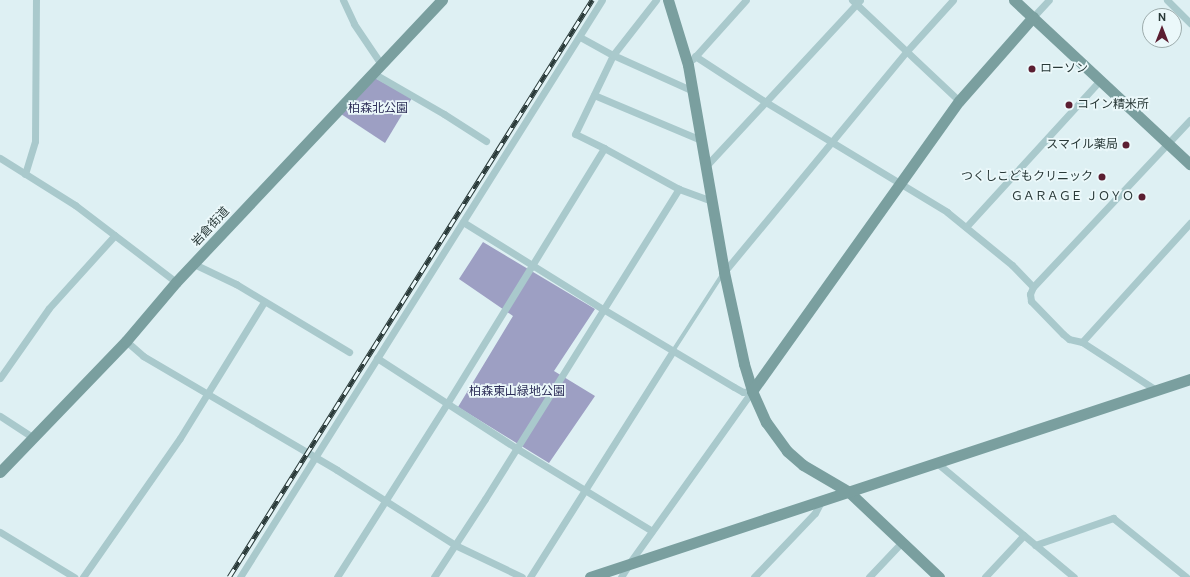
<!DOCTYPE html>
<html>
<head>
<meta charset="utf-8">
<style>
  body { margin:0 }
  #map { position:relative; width:1190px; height:577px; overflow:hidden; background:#def0f3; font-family:"DM Sans","Noto Sans JP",sans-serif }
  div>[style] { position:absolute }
  .green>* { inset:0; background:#9d9fc3 }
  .lane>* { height:3.5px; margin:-1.75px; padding:0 1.75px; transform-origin:1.75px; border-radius:1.75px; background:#a9c9cc }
  .street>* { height:7px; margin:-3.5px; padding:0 3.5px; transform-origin:3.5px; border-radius:3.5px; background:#a9c9cc }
  .secondary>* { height:11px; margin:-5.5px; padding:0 5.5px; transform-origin:5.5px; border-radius:5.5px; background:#7a9f9f }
  .rail>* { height:4.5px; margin-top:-2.25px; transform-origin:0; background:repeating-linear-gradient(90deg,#ebf8fa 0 9px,#293938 0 18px); box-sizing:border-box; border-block:1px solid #293938 }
  .dots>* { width:11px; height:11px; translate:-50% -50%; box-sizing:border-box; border:2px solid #ebf8fa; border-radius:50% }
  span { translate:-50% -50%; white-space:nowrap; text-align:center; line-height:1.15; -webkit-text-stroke:3.5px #ebf8fa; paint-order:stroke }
  .poi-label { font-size:12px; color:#293938 }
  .left { translate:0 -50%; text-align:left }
  .right { translate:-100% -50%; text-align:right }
  .park-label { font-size:12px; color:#2c2d57 }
  .street-label { font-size:12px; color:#293938 }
  .north { position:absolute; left:1142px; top:8px; width:40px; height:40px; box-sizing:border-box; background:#ebf8fa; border:1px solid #9dacac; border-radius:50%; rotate:0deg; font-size:11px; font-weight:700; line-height:16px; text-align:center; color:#293938 }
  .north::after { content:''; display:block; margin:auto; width:14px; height:18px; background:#5b1e31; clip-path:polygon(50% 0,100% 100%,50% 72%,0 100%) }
</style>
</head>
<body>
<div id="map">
  <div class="green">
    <div style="clip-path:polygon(375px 78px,412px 98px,385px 143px,341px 114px)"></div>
    <div style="clip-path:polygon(483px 242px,595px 309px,554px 371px,595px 396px,549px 463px,458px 407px,513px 316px,459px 279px)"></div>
  </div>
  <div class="lane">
    <div style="left:673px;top:351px;width:90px;rotate:-57.2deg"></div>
  </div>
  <div class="street">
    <div style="left:343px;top:0;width:26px;rotate:65deg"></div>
    <div style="left:354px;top:24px;width:48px;rotate:56deg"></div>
    <div style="left:852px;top:0;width:147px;rotate:43.3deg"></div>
    <div style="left:1167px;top:0;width:33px;rotate:45deg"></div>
    <div style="left:1033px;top:17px;width:23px;rotate:-47deg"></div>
    <div style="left:580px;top:37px;width:38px;rotate:29deg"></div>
    <div style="left:613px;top:55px;width:88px;rotate:24.2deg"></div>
    <div style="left:695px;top:56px;width:82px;rotate:33.1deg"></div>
    <div style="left:764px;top:101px;width:214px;rotate:31.2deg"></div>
    <div style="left:947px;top:212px;width:84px;rotate:39.2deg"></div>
    <div style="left:1012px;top:265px;width:30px;rotate:46deg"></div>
    <div style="left:693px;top:59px;width:79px;rotate:-48.1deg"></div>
    <div style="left:373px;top:73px;width:82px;rotate:30deg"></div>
    <div style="left:444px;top:114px;width:50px;rotate:32.7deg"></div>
    <div style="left:594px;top:95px;width:116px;rotate:22.8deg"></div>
    <div style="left:604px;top:148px;width:32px;rotate:-154deg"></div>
    <div style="left:575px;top:134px;width:88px;rotate:-64.3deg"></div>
    <div style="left:613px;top:55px;width:70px;rotate:-52deg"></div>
    <div style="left:0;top:158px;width:89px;rotate:32.1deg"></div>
    <div style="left:75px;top:205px;width:127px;rotate:37.3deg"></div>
    <div style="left:706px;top:166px;width:226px;rotate:-47.1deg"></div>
    <div style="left:25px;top:174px;width:34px;rotate:-73deg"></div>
    <div style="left:35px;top:141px;width:141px;rotate:-89.6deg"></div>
    <div style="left:463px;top:222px;width:165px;rotate:31.9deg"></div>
    <div style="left:603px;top:309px;width:152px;rotate:30.8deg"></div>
    <div style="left:734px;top:387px;width:10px;rotate:29deg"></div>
    <div style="left:743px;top:392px;width:9px;rotate:-6deg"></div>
    <div style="left:966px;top:227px;width:199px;rotate:-47.6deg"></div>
    <div style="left:194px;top:264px;width:47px;rotate:25.5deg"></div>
    <div style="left:236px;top:284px;width:132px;rotate:31deg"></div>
    <div style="left:724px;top:272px;width:286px;rotate:-50.4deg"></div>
    <div style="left:906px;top:52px;width:70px;rotate:-47.9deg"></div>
    <div style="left:126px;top:341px;width:23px;rotate:41deg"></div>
    <div style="left:143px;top:356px;width:225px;rotate:30.4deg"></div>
    <div style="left:337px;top:470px;width:140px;rotate:32.4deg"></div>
    <div style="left:455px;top:545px;width:74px;rotate:25.5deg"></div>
    <div style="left:1082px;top:342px;width:161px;rotate:-47.8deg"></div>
    <div style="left:377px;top:358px;width:166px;rotate:32.9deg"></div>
    <div style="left:516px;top:448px;width:159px;rotate:31.4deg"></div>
    <div style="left:0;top:378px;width:85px;rotate:-55deg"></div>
    <div style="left:49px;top:308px;width:98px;rotate:-47.9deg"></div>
    <div style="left:1156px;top:390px;width:88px;rotate:-147deg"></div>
    <div style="left:1082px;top:342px;width:13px;rotate:-167deg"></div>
    <div style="left:1069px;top:339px;width:8px;rotate:-140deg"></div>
    <div style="left:1063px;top:334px;width:46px;rotate:-134.1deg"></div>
    <div style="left:1031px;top:301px;width:7px;rotate:-98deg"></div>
    <div style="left:1030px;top:294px;width:8px;rotate:-67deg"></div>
    <div style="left:1033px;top:287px;width:229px;rotate:-46.8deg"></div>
    <div style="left:0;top:416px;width:38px;rotate:33deg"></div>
    <div style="left:937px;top:463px;width:178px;rotate:39.8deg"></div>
    <div style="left:0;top:532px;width:87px;rotate:31.3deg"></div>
    <div style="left:1035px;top:545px;width:83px;rotate:-19.1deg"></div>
    <div style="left:1113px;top:518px;width:94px;rotate:38.9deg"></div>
    <div style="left:628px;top:565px;width:214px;rotate:-54.5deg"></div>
    <div style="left:83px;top:577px;width:169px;rotate:-55.1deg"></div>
    <div style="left:180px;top:438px;width:160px;rotate:-58.3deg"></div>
    <div style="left:240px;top:577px;width:681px;rotate:-57.9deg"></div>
    <div style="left:337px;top:577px;width:207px;rotate:-57.6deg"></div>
    <div style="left:448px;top:402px;width:298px;rotate:-58.4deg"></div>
    <div style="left:604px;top:148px;width:85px;rotate:28.7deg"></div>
    <div style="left:679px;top:189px;width:35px;rotate:20deg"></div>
    <div style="left:434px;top:577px;width:93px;rotate:-56.8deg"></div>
    <div style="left:485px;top:499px;width:366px;rotate:-58deg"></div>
    <div style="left:530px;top:577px;width:267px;rotate:-57.7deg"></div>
    <div style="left:621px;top:577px;width:15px;rotate:-58deg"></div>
    <div style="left:754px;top:577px;width:88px;rotate:-46.4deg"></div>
    <div style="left:815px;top:513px;width:15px;rotate:-62deg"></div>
    <div style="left:869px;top:577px;width:48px;rotate:-46.7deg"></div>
    <div style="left:985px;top:577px;width:57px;rotate:-47.1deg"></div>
  </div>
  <div class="secondary">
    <div style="left:668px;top:0;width:68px;rotate:72.9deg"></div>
    <div style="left:688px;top:65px;width:210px;rotate:80.1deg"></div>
    <div style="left:724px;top:272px;width:94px;rotate:77.7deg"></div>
    <div style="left:744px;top:364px;width:28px;rotate:73deg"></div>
    <div style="left:752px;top:391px;width:34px;rotate:66deg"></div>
    <div style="left:766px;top:422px;width:36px;rotate:54deg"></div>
    <div style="left:787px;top:451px;width:21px;rotate:41deg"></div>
    <div style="left:803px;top:465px;width:53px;rotate:30.4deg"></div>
    <div style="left:849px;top:492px;width:124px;rotate:43.4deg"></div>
    <div style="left:1014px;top:0;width:241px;rotate:43deg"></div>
    <div style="left:752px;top:391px;width:356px;rotate:-54.5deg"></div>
    <div style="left:959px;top:101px;width:112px;rotate:-48.6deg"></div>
    <div style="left:0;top:472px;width:182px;rotate:-46.1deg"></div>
    <div style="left:126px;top:341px;width:77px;rotate:-49.7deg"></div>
    <div style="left:176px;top:282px;width:388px;rotate:-46.7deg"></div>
    <div style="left:590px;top:577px;width:632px;rotate:-18.26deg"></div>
  </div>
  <div class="rail">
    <div style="left:229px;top:577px;width:682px;rotate:-57.83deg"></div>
  </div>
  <div class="dots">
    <div style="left:1032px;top:69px;background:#5b1e31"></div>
    <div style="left:1069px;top:105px;background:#5b1e31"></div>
    <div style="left:1126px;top:145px;background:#5b1e31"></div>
    <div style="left:1102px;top:177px;background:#5b1e31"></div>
    <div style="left:1142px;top:197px;background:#5b1e31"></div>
  </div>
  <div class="poi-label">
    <span class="left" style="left:1040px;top:69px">ローソン</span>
    <span class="left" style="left:1077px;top:105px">コイン精米所</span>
    <span class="right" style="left:1118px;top:145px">スマイル薬局</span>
    <span class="right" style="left:1093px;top:177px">つくしこどもクリニック</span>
    <span class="right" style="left:1134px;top:197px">ＧＡＲＡＧＥ ＪＯＹＯ</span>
  </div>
  <div class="park-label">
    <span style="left:378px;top:109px">柏森北公園</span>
    <span style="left:517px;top:392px">柏森東山緑地公園</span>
  </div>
  <div class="street-label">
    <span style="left:211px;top:227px;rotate:-47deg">岩倉街道</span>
  </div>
  <div class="north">N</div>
</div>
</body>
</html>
